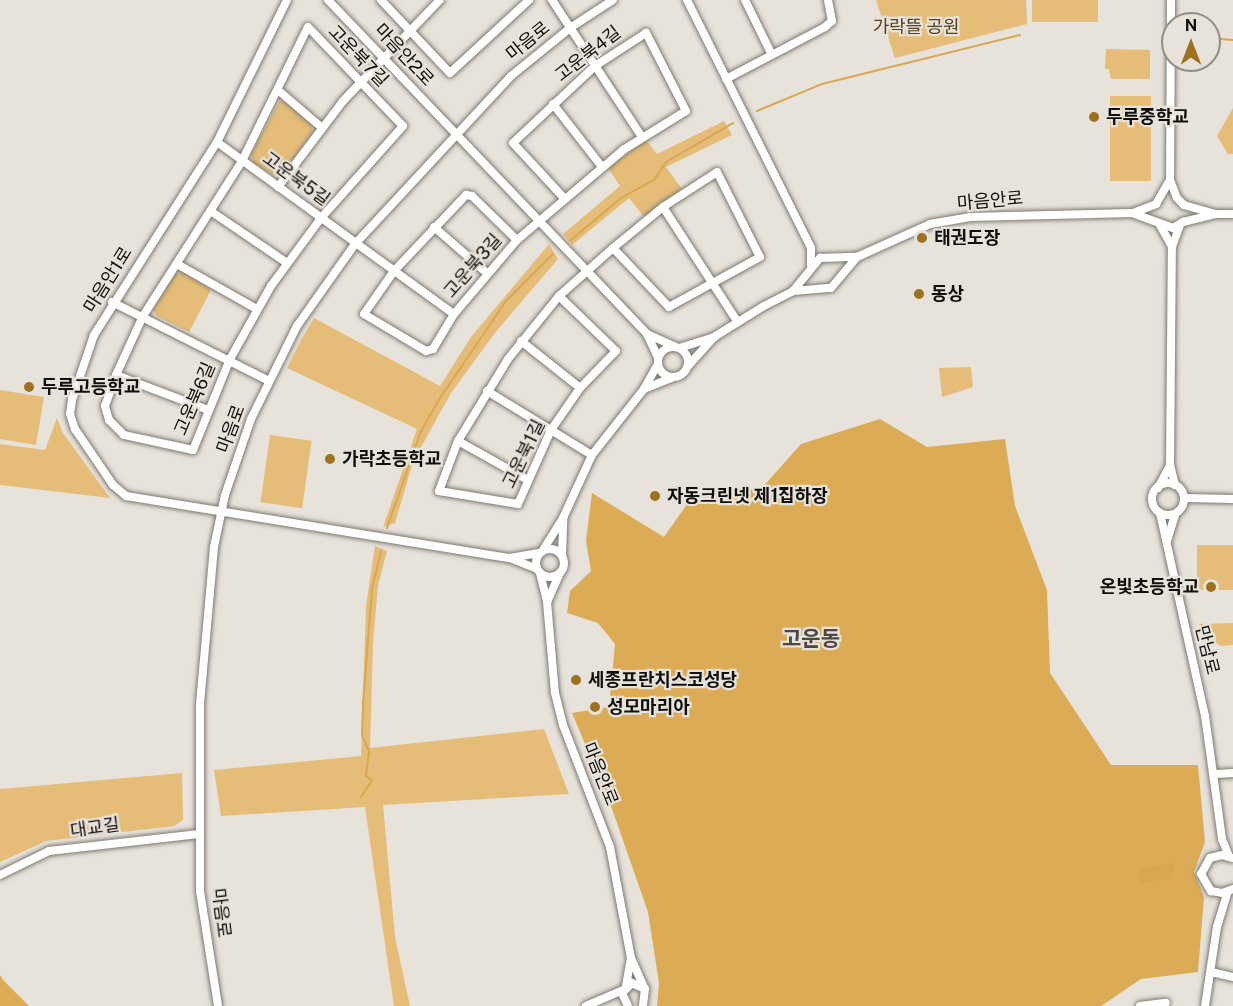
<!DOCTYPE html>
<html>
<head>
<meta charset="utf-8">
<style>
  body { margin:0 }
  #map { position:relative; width:1233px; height:1006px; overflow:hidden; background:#e7e2da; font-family:"Public Sans","Noto Sans KR",sans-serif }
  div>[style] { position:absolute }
  .green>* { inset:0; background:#e5bd79; transform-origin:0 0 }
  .forest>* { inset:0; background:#dcab55 }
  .water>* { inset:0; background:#d8a750 }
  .stream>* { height:2px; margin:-1px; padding:0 1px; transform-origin:1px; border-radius:1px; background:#d8a750 }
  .roads { filter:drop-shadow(0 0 2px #7e7a72) drop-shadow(0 0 2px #7e7a72) }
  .minor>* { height:8px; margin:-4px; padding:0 4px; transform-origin:4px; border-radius:4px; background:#fff }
  .minor>.ring { margin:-4px; padding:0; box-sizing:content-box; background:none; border:8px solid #fff; border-radius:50% }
  .dots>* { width:16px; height:16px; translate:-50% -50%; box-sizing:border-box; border:3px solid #e7e2da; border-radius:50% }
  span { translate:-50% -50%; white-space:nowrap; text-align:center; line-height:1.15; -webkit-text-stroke:4.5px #e7e2da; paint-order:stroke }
  .park-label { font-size:18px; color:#55411c }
  .street-label { font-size:18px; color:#110f0d }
  .poi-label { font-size:18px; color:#110f0d; font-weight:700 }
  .left { translate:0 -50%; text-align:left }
  .right { translate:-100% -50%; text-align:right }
  .quarter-label { font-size:21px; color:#4c4841; font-weight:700 }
  .north { position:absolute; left:1161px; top:12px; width:60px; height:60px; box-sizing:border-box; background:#e7e2da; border:2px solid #918e88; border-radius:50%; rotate:0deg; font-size:16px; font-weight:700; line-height:24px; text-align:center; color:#110f0d }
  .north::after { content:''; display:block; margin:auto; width:21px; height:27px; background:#9c7221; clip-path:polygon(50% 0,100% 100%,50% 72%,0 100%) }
</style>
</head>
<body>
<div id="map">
  <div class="green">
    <div style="clip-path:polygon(876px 0,1026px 0,1027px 24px,895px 58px)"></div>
    <div style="left:1032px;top:0;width:66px;height:22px"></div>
    <div style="clip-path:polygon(1106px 49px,1150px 50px,1150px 79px,1111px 79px,1109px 69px,1105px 69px)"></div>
    <div style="left:1110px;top:96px;width:41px;height:85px"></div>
    <div style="clip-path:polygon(284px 100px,311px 124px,313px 132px,283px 172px,273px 175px,253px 163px,251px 154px,279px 102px)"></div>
    <div style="clip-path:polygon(1233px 108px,1233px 154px,1228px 154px,1217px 136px)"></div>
    <div style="clip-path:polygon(724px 121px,732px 135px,666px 167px,682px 189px,644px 217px,629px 198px,572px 245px,563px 234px,620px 186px,608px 168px,646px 140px,657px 154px)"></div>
    <div style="clip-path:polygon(549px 244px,558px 259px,494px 334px,451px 393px,413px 462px,395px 523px,383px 527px,417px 429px,287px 368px,300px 342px,314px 318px,440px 386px,471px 337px)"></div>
    <div style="clip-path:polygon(183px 272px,211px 290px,189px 332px,157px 316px,153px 310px,175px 274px)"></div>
    <div style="clip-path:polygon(971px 367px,973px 387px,942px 397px,939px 368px)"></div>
    <div style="clip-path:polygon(0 390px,44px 397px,36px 445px,0 439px)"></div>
    <div style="clip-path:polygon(57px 418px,63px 433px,110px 498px,0 485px,0 444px,45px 450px)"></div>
    <div style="left:270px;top:435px;width:42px;height:68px;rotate:8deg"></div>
    <div style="left:1197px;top:545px;width:36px;height:45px"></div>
    <div style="clip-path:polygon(375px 546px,387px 551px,378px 585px,373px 643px,370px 748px,544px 729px,569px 794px,383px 805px,395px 937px,410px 1006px,394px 1006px,365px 807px,221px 816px,214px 770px,361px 756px,366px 606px)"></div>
    <div style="clip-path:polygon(1233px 623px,1233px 645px,1221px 646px,1203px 635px,1199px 624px)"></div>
    <div style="clip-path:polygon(182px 773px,183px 820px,174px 826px,46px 841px,0 862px,0 789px)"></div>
  </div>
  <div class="forest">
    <div style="clip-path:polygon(880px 419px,927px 447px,1005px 439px,1015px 506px,1047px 590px,1050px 673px,1111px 765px,1198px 765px,1205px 842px,1194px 872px,1204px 897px,1198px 972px,1141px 979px,1101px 1006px,657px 1006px,659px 983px,648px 912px,610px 803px,572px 713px,609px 707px,615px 644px,598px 623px,567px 613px,570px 591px,591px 571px,586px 541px,592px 493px,664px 537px,695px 493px,761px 489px,801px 444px)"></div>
    <div style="clip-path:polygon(0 975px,4px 981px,29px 1006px,0 1006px)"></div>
  </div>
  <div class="water">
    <div style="clip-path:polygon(1175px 863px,1171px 878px,1140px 884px,1139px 869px)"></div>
  </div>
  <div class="stream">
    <div style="left:1209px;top:38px;width:24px;rotate:5deg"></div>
    <div style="left:757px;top:111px;width:70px;rotate:-22.6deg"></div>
    <div style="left:822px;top:84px;width:204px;rotate:-13.9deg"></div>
    <div style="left:571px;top:240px;width:65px;rotate:-40deg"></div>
    <div style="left:621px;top:198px;width:38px;rotate:-29deg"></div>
    <div style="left:654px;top:180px;width:22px;rotate:-56deg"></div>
    <div style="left:666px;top:162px;width:78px;rotate:-30.2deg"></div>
    <div style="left:387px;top:528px;width:103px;rotate:-70.7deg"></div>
    <div style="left:421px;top:431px;width:38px;rotate:-60deg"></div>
    <div style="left:440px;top:398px;width:117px;rotate:-55.8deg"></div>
    <div style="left:506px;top:301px;width:66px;rotate:-45deg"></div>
    <div style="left:361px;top:797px;width:20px;rotate:-57deg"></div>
    <div style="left:372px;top:780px;width:7px;rotate:-146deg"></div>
    <div style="left:366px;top:776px;width:25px;rotate:-83deg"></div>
    <div style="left:369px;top:751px;width:17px;rotate:-114deg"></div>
    <div style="left:362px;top:735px;width:32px;rotate:-88deg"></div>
    <div style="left:363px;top:703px;width:115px;rotate:-85.5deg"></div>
    <div style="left:372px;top:588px;width:38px;rotate:-76deg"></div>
  </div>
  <div class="roads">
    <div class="minor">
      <div style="left:287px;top:0;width:158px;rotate:116.2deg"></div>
      <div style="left:217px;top:142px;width:229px;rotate:122.5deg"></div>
      <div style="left:94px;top:335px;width:69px;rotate:108.7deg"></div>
      <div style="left:72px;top:400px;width:14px;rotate:98deg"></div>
      <div style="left:70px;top:414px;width:16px;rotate:72deg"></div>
      <div style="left:75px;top:429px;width:68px;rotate:55.8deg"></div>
      <div style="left:113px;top:485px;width:17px;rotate:40deg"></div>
      <div style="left:126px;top:496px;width:389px;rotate:9.2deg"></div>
      <div style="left:510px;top:558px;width:29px;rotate:22deg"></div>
      <div style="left:328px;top:0;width:462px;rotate:46.3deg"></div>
      <div style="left:647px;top:334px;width:30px;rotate:24deg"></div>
      <div style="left:381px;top:0;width:100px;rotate:46.6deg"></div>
      <div style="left:450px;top:73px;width:108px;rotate:-42.7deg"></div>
      <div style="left:552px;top:0;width:164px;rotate:56.7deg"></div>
      <div style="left:687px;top:0;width:277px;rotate:63.4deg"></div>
      <div style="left:811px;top:248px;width:17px;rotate:90deg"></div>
      <div style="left:745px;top:0;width:61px;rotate:63.9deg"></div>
      <div style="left:1171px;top:0;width:180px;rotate:90.3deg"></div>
      <div style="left:1170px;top:180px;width:19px;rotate:69deg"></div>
      <div style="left:1177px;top:198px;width:10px;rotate:45deg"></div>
      <div style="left:1184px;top:205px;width:32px;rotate:16deg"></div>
      <div style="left:308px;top:27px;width:137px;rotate:46.2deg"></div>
      <div style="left:403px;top:126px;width:123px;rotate:131.7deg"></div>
      <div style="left:321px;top:218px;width:84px;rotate:126.3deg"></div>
      <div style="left:271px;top:286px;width:84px;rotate:119.3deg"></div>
      <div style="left:230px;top:359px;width:98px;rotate:112.1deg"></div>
      <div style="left:193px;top:450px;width:71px;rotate:-167.7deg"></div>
      <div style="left:124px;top:435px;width:21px;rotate:-135deg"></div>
      <div style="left:109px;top:420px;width:15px;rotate:-106deg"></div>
      <div style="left:105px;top:406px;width:33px;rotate:-70deg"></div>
      <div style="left:116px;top:375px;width:65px;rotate:-65.4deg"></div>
      <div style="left:143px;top:316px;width:184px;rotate:-57.4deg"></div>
      <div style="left:242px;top:161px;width:149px;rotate:-63.8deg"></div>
      <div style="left:726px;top:79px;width:112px;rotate:-27.7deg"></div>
      <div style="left:825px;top:27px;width:9px;rotate:-41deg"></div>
      <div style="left:832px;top:21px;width:21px;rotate:-101deg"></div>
      <div style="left:279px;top:91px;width:55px;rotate:40.6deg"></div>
      <div style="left:553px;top:104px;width:80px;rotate:52.1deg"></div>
      <div style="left:217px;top:142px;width:293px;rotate:36deg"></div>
      <div style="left:717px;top:172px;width:95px;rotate:63.2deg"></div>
      <div style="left:760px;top:257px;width:104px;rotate:151.2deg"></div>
      <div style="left:669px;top:307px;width:81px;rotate:-133.5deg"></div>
      <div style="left:613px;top:248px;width:65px;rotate:-39.4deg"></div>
      <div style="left:663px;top:207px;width:64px;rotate:-32.9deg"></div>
      <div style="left:278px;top:187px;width:108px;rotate:-52.9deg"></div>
      <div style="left:343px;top:101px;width:140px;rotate:-46.2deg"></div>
      <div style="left:466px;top:195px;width:6px;rotate:9deg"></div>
      <div style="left:472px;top:196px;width:63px;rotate:44.4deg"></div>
      <div style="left:517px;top:240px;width:97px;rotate:130.4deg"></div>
      <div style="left:454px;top:314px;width:41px;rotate:121deg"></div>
      <div style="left:433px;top:349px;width:7px;rotate:164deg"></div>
      <div style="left:426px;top:351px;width:72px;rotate:-149.2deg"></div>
      <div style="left:364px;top:314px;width:52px;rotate:-55.1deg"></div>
      <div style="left:394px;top:271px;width:105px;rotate:-46.5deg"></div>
      <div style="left:663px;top:207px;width:136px;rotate:57deg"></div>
      <div style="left:212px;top:212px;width:91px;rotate:34.2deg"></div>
      <div style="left:1133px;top:213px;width:25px;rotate:-21deg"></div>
      <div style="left:1156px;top:204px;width:28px;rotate:-60deg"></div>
      <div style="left:1160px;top:225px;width:25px;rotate:61deg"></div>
      <div style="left:434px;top:227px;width:70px;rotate:41deg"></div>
      <div style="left:517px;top:240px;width:139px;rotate:-40.3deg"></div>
      <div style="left:623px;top:150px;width:74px;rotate:-31.8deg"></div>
      <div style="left:686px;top:111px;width:88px;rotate:-117.1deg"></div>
      <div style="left:646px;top:33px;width:61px;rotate:147.1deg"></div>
      <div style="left:595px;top:66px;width:112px;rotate:136.8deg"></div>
      <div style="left:513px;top:143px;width:75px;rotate:47.2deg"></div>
      <div style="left:177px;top:264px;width:92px;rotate:29.4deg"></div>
      <div style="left:793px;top:291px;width:43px;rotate:-50.7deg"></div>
      <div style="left:820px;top:258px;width:37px;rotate:-2deg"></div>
      <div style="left:857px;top:257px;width:80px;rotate:-24.3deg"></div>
      <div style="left:930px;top:224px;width:41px;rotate:-9.9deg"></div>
      <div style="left:970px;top:217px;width:162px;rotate:-1.4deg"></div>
      <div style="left:1132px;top:213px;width:44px;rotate:20.1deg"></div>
      <div style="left:1173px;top:228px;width:12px;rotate:-31deg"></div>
      <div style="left:1183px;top:222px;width:33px;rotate:-14deg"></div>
      <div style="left:1215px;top:214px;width:18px"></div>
      <div style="left:559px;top:296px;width:79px;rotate:44deg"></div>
      <div style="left:616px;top:351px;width:52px;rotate:134.2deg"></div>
      <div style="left:580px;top:388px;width:51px;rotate:124.6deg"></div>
      <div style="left:551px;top:430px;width:81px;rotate:114deg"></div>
      <div style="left:518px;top:504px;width:80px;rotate:-170.7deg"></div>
      <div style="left:439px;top:491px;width:53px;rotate:-69.2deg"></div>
      <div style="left:458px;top:441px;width:96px;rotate:-58.6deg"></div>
      <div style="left:508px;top:359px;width:81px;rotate:-51deg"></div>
      <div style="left:559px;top:296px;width:72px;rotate:-41.6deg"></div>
      <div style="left:112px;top:302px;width:174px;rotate:26.7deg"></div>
      <div style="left:647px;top:334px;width:26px;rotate:65deg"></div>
      <div style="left:521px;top:341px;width:75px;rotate:38.5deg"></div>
      <div class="ring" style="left:658px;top:347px;width:22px;height:22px"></div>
      <div style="left:679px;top:348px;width:37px;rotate:-17deg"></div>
      <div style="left:688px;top:366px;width:39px;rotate:-48deg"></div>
      <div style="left:714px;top:337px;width:59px;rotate:-31.8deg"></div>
      <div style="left:764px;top:306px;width:33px;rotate:-27deg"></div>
      <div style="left:793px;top:291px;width:38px;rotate:-5deg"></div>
      <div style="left:831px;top:288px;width:40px;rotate:-50deg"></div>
      <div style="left:116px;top:375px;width:98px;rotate:20.8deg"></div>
      <div style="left:644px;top:389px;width:32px;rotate:-22deg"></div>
      <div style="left:487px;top:391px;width:123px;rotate:31.4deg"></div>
      <div style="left:458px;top:441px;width:78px;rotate:29.2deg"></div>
      <div class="ring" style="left:1152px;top:483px;width:24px;height:24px"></div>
      <div style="left:1175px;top:485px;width:21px;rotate:-104deg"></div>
      <div style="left:1170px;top:465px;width:218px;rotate:-89.5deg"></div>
      <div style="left:1172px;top:247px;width:23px;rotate:-70deg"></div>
      <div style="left:1158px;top:488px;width:26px;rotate:-62deg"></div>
      <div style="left:1184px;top:498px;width:49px;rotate:1.2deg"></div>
      <div style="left:1160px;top:513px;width:208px;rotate:77.5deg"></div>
      <div style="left:1205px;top:716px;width:124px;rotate:82.1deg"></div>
      <div style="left:1222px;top:839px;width:18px;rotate:68deg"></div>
      <div style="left:1167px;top:541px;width:28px;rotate:-73deg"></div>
      <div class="ring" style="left:536px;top:549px;width:20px;height:20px"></div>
      <div style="left:543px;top:550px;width:38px;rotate:-58deg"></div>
      <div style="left:563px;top:518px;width:69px;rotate:-65.3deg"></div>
      <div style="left:592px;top:455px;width:84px;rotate:-51.8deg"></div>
      <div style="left:644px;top:389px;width:29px;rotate:-61deg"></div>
      <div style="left:562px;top:556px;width:38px;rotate:-88deg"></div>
      <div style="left:510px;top:558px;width:29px;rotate:-10deg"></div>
      <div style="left:540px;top:573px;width:30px;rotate:76deg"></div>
      <div style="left:547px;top:602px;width:91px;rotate:85deg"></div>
      <div style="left:555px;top:693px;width:33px;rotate:76deg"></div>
      <div style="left:563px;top:725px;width:131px;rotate:68.9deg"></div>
      <div style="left:610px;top:847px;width:113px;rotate:79.3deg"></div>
      <div style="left:631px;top:958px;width:34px;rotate:66deg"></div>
      <div style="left:547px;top:602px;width:32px;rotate:-66deg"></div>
      <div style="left:1216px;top:774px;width:17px;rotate:-3deg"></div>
      <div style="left:1232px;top:858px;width:10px;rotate:-163deg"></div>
      <div style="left:1222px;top:855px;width:12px;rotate:166deg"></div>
      <div style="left:1210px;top:858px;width:18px;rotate:119deg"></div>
      <div style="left:1201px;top:874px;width:20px;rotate:60deg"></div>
      <div style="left:1211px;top:891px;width:11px;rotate:10deg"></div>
      <div style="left:1222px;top:893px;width:12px;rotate:-20deg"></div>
      <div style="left:0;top:875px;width:55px;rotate:-26.1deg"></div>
      <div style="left:49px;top:851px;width:151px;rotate:-6.5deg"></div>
      <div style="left:1211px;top:972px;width:23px;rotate:13deg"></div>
      <div style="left:626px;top:986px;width:28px;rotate:-80deg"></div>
      <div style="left:218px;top:1006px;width:116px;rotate:-98.9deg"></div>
      <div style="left:200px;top:891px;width:187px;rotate:-90deg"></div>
      <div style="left:200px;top:704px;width:158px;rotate:-84.9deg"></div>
      <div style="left:214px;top:547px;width:53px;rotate:-78.1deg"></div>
      <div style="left:225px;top:495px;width:80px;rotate:-71.1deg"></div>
      <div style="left:251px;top:419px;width:104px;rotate:-63.7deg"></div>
      <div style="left:297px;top:326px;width:100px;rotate:-54.7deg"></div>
      <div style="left:355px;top:244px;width:229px;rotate:-47.1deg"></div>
      <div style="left:511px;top:76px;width:76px;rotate:-39.1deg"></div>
      <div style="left:570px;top:28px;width:51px;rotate:-33.1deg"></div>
      <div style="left:586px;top:1006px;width:40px;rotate:-23.4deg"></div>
      <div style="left:628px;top:1006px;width:14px;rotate:-115deg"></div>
      <div style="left:622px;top:993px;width:14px;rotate:-45deg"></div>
      <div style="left:632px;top:983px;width:14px;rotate:25deg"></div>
      <div style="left:645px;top:989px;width:17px;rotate:97deg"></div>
      <div style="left:1140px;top:1006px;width:26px;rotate:-7deg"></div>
      <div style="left:1205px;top:1006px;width:80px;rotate:-81.4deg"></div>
      <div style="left:1217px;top:927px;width:37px;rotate:-73deg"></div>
    </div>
  </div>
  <div class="dots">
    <div style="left:1094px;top:117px;background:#9c7221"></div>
    <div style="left:922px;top:238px;background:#9c7221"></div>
    <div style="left:919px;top:294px;background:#9c7221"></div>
    <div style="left:29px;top:387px;background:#9c7221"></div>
    <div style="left:330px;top:459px;background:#9c7221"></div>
    <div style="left:655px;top:496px;background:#9c7221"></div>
    <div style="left:1211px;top:587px;background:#9c7221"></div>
    <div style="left:576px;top:680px;background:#9c7221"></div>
    <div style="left:595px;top:707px;background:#9c7221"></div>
  </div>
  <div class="park-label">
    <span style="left:916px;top:27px">가락뜰 공원</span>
  </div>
  <div class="street-label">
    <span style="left:528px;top:41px;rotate:-39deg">마음로</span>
    <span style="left:588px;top:54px;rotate:-38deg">고운북4길</span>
    <span style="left:404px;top:55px;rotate:47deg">마음안2로</span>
    <span style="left:358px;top:56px;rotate:46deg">고운북7길</span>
    <span style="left:296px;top:179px;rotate:36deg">고운북5길</span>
    <span style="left:990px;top:201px;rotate:-5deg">마음안로</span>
    <span style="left:473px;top:266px;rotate:-49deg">고운북3길</span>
    <span style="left:108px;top:280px;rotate:-58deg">마음안1로</span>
    <span style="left:195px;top:399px;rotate:-67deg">고운북6길</span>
    <span style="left:231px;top:429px;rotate:-70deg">마음로</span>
    <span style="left:524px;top:454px;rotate:-64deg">고운북1길</span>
    <span style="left:1207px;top:650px;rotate:76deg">만남로</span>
    <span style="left:600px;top:774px;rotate:68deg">마음안로</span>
    <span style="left:95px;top:828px;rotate:-8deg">대교길</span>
    <span style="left:221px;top:913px;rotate:83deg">마음로</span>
  </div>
  <div class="poi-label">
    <span class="left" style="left:1106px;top:117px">두루중학교</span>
    <span class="left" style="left:934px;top:238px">태권도장</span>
    <span class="left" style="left:931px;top:294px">동상</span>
    <span class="left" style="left:41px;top:387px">두루고등학교</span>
    <span class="left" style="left:342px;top:459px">가락초등학교</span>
    <span class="left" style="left:667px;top:496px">자동크린넷 제1집하장</span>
    <span class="right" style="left:1199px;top:587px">온빛초등학교</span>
    <span class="left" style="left:588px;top:680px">세종프란치스코성당</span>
    <span class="left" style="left:607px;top:707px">성모마리아</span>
  </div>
  <div class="quarter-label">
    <span style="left:811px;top:639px">고운동</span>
  </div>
  <div class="north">N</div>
</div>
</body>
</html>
